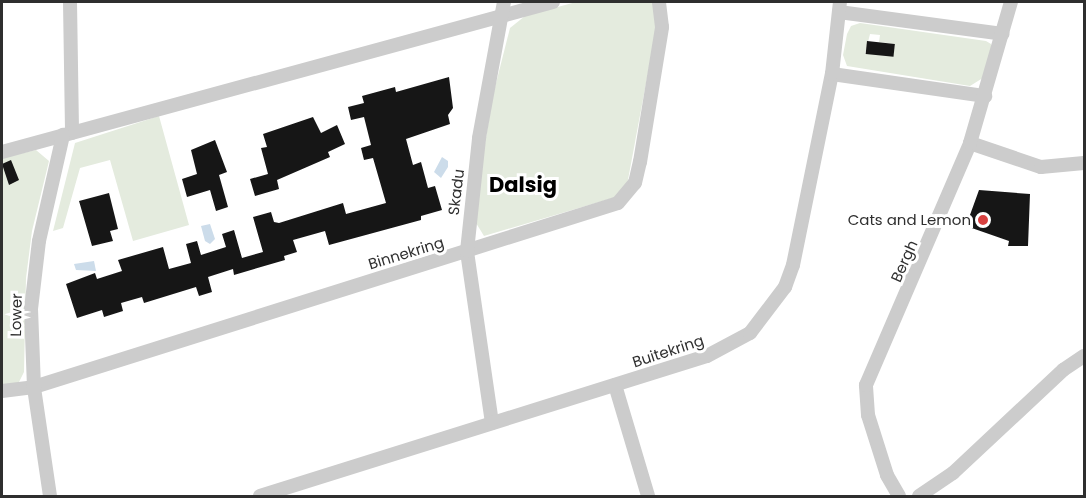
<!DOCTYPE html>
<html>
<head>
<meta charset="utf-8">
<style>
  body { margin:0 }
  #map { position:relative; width:1086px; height:498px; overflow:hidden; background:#fff; font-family:Poppins,sans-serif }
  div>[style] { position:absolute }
  .green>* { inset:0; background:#e4ebde }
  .water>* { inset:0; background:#ccdcea }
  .building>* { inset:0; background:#161616; transform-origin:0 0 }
  .street>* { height:14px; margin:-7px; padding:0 7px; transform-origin:7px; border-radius:7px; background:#ccc }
  .dots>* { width:16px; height:16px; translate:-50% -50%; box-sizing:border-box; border:3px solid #fff; border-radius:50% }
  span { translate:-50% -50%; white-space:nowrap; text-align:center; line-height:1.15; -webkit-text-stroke:6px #fff; paint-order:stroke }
  .street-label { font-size:15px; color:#2f2f2f }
  .poi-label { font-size:15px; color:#2f2f2f }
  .right { translate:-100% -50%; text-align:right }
  .district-label { font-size:21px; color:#000; font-weight:700 }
  .frame { position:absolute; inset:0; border:3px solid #2f2f2f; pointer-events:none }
</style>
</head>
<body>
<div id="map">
  <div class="green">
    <div style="clip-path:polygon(576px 2px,655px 2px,658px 19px,627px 185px,616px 197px,484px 236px,476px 223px,480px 174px,493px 95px,510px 28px,525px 16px)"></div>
    <div style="clip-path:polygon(evenodd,860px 23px,986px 41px,991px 44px,992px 58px,986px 76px,970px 86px,847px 66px,843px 55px,847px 34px,851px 26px,860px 23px,870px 34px,880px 35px,879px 42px,895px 44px,865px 54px,870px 34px)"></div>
    <div style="clip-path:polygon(159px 116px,189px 225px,133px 241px,110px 160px,80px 168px,63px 228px,53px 231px,75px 143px)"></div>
    <div style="clip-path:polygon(36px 150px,49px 161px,32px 231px,26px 278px,24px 372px,18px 384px,2px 385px,2px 158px)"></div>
  </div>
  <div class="water">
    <div style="clip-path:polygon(442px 157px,448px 161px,448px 167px,441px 178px,434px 172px)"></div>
    <div style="clip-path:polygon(210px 224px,215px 239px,210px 244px,205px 241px,201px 226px)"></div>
    <div style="clip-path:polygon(94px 261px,96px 271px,76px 270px,74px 264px)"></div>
  </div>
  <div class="building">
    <div style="left:867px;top:41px;width:28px;height:13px;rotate:6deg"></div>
    <div style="clip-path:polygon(449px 77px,453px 108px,448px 115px,450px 124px,406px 139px,413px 165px,421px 162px,428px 188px,435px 186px,442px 210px,421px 216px,421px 220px,329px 245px,325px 231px,293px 240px,297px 252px,284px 256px,285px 260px,234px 275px,233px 269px,208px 277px,212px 292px,199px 296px,196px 287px,144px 303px,142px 297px,121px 303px,123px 311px,104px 317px,102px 310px,77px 318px,66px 284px,95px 273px,97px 279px,122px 271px,118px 260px,163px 247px,169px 269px,191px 263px,186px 244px,197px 241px,201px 255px,226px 247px,222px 234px,234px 230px,242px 258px,263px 252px,253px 217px,271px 212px,274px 222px,279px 223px,343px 203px,346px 214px,386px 203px,373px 158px,364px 160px,361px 148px,371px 145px,364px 117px,351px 120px,348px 107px,364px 103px,362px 96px,395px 87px,396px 92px)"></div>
    <div style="clip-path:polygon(313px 117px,321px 133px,337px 125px,345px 144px,328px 152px,330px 157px,277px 180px,279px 189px,255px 196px,250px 179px,268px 174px,261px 148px,267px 147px,263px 134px)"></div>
    <div style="clip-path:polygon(215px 140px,227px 172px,219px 175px,228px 207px,216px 211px,210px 190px,187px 197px,182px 179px,197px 174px,191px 150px)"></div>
    <div style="clip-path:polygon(11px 160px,19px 180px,9px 185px,2px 164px)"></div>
    <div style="clip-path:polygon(979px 190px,1030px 194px,1028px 246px,1008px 246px,1009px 241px,966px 226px)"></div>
    <div style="clip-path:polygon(109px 193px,118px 229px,110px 231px,113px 241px,92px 246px,79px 201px)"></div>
  </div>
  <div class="street">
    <div style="left:70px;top:2px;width:131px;rotate:89.1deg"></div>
    <div style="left:839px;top:12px;width:165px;rotate:7.6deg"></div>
    <div style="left:832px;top:74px;width:155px;rotate:8.2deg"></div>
    <div style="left:970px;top:143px;width:75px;rotate:18.7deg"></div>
    <div style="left:1041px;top:167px;width:43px;rotate:-5.3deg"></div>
    <div style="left:2px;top:152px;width:571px;rotate:-15.23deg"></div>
    <div style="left:615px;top:385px;width:116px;rotate:73.4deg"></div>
    <div style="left:2px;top:391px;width:32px;rotate:-7deg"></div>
    <div style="left:34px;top:387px;width:612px;rotate:-17.49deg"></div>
    <div style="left:618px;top:203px;width:26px;rotate:-50deg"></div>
    <div style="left:635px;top:183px;width:22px;rotate:-77deg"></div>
    <div style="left:640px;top:162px;width:137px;rotate:-80.7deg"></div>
    <div style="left:662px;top:27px;width:25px;rotate:-97deg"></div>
    <div style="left:492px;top:423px;width:174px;rotate:-98.3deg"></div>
    <div style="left:467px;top:251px;width:114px;rotate:-83.9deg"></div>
    <div style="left:479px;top:138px;width:138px;rotate:-79.6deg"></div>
    <div style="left:50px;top:496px;width:110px;rotate:-98.4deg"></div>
    <div style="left:34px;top:387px;width:78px;rotate:-92.2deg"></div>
    <div style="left:31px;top:309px;width:68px;rotate:-83.3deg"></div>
    <div style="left:39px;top:241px;width:109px;rotate:-77.2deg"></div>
    <div style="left:260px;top:496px;width:468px;rotate:-17.4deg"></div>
    <div style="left:707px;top:356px;width:49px;rotate:-28.1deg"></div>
    <div style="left:750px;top:333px;width:58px;rotate:-52.7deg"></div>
    <div style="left:785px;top:287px;width:23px;rotate:-70deg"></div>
    <div style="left:793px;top:265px;width:195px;rotate:-78.5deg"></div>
    <div style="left:832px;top:74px;width:72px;rotate:-83.7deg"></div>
    <div style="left:899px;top:496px;width:24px;rotate:-120deg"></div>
    <div style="left:887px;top:475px;width:63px;rotate:-107.6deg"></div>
    <div style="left:868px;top:415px;width:30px;rotate:-94deg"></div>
    <div style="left:866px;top:385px;width:263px;rotate:-66.7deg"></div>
    <div style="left:970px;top:143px;width:147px;rotate:-73.8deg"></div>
    <div style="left:919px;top:496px;width:41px;rotate:-34.1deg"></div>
    <div style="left:953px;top:473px;width:151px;rotate:-43.1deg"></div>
    <div style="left:1063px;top:370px;width:25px;rotate:-34deg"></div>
  </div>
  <div class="dots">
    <div style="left:983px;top:220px;background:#d84140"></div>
  </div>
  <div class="street-label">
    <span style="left:456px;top:192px;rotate:-83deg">Skadu</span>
    <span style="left:406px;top:253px;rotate:-17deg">Binnekring</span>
    <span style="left:904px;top:261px;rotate:-66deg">Bergh</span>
    <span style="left:16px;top:315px;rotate:-89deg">Lower</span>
    <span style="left:668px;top:351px;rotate:-18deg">Buitekring</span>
  </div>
  <div class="poi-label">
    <span class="right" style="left:971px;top:220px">Cats and Lemon</span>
  </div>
  <div class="district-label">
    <span style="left:523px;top:185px">Dalsig</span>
  </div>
  <div class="frame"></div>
</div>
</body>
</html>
